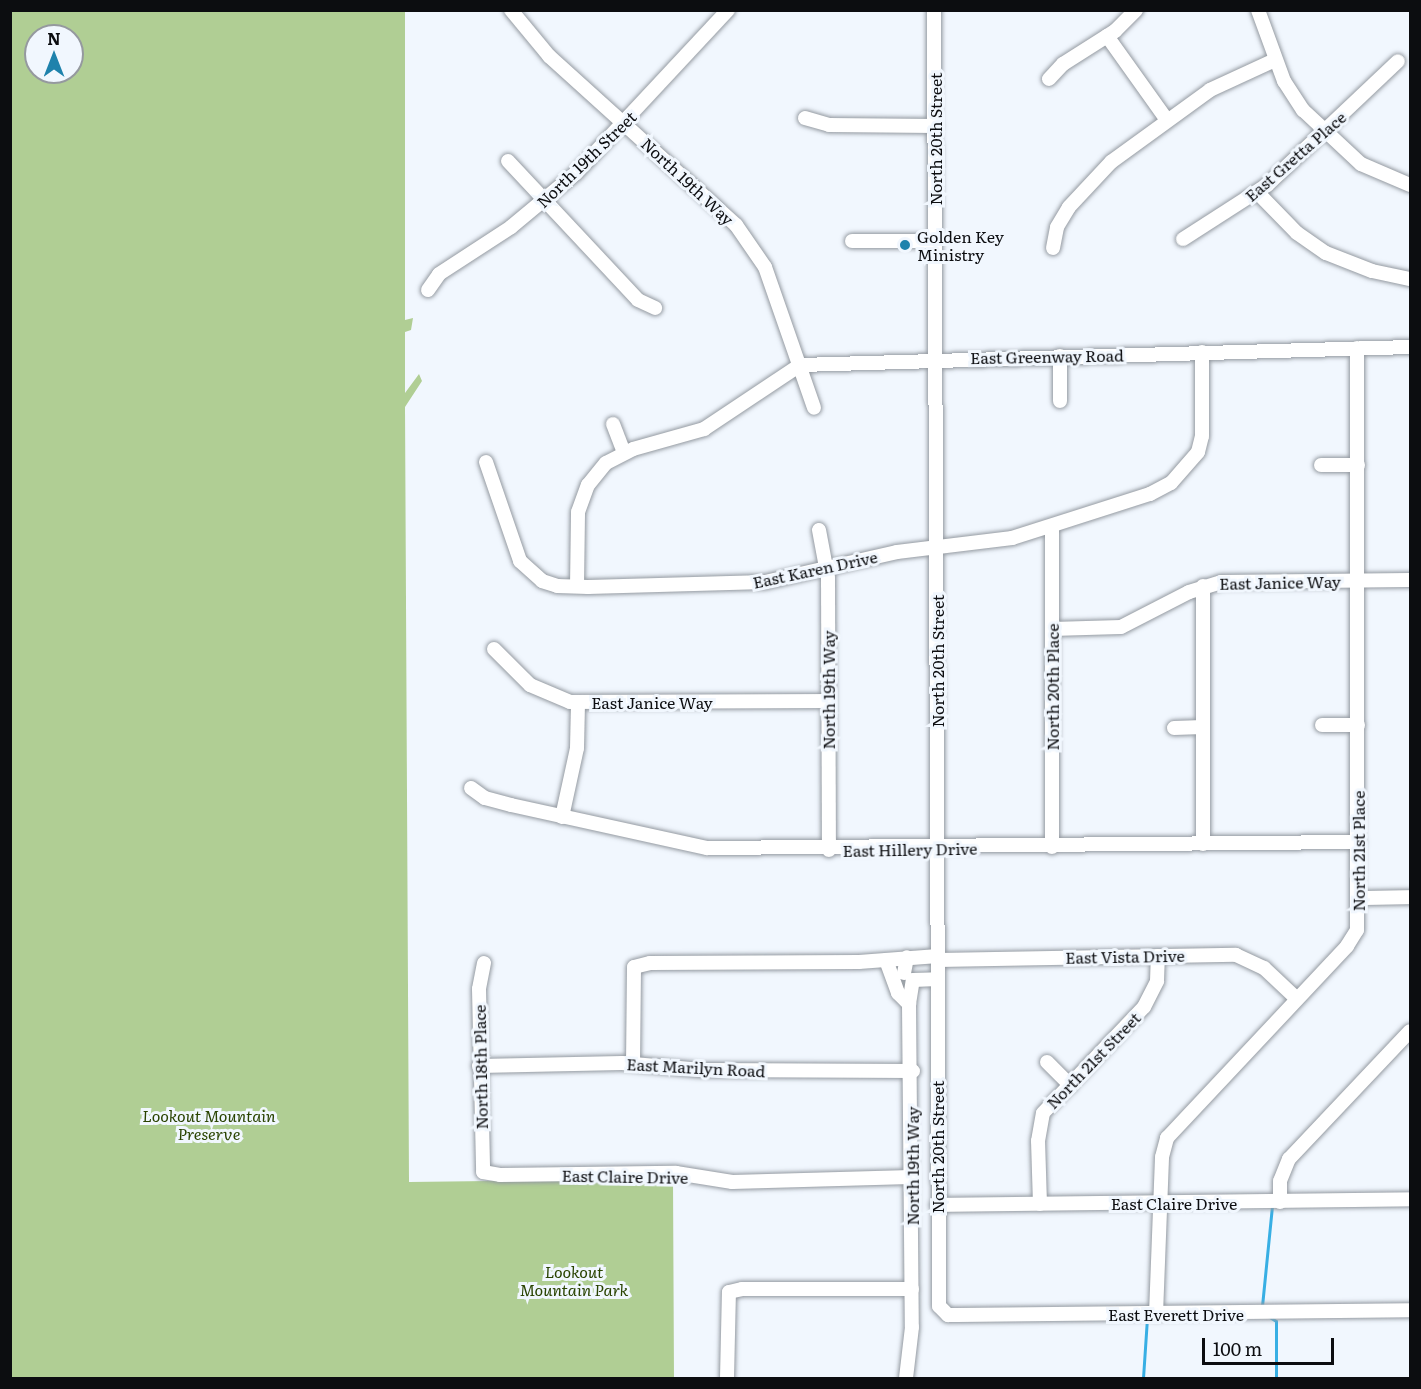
<!DOCTYPE html>
<html>
<head>
<meta charset="utf-8">
<style>
  body { margin:0 }
  #map { position:relative; width:1421px; height:1389px; overflow:hidden; background:#f1f7fe; font-family:Literata,serif }
  div>[style] { position:absolute }
  .green>* { inset:0; background:#b0ce94 }
  .stream>* { height:3px; margin:-1.5px; padding:0 1.5px; transform-origin:1.5px; border-radius:1.5px; background:#38afe4 }
  .roads { filter:drop-shadow(0 0 2px #949aa1) drop-shadow(0 0 2px #949aa1) }
  .minor>* { height:14px; margin:-7px; padding:0 7px; transform-origin:7px; border-radius:7px; background:#fff }
  .dots>* { width:16px; height:16px; translate:-50% -50%; box-sizing:border-box; border:3px solid #f1f7fe; border-radius:50% }
  span { translate:-50% -50%; white-space:nowrap; text-align:center; line-height:1.15; -webkit-text-stroke:6px #f1f7fe; paint-order:stroke }
  .street-label { font-size:16px; color:#0c0d10 }
  .poi-label { font-size:16px; color:#0c0d10 }
  .left { translate:0 -50%; text-align:left }
  .park-label { font-size:16px; color:#294300; font-style:italic }
  .frame { position:absolute; inset:0; border:12px solid #0c0d10; pointer-events:none }
  .north { position:absolute; left:24px; top:24px; width:60px; height:60px; box-sizing:border-box; background:#f1f7fe; border:2px solid #95999f; border-radius:50%; rotate:0deg; font-size:16px; font-weight:700; line-height:24px; text-align:center; color:#0c0d10 }
  .north::after { content:''; display:block; margin:auto; width:21px; height:27px; background:#1e82ac; clip-path:polygon(50% 0,100% 100%,50% 72%,0 100%) }
  .scale { position:absolute; left:1202px; top:1338px; width:132px; height:27px; box-sizing:border-box; border:3px solid #0c0d10; border-top:0; padding-left:8px; font-size:18px; line-height:21px; white-space:nowrap; color:#0c0d10; -webkit-text-stroke:4px #f1f7fe; paint-order:stroke }
</style>
</head>
<body>
<div id="map">
  <div class="green">
    <div style="clip-path:polygon(evenodd,10px 11px,405px 11px,405px 320px,413px 318px,411px 330px,405px 332px,405px 393px,419px 374px,422px 381px,405px 407px,409px 1182px,673px 1179px,674px 1378px,11px 1378px,10px 11px,36px 36px,72px 36px,72px 72px,36px 72px,36px 36px)"></div>
  </div>
  <div class="stream">
    <div style="left:1262px;top:1306px;width:100px;rotate:-84.3deg"></div>
    <div style="left:1268px;top:1316px;width:9px;rotate:32deg"></div>
    <div style="left:1276px;top:1321px;width:57px;rotate:90deg"></div>
    <div style="left:1143px;top:1378px;width:60px;rotate:-86.2deg"></div>
  </div>
  <div class="roads">
    <div class="minor">
      <div style="left:511px;top:10px;width:60px;rotate:50.4deg"></div>
      <div style="left:549px;top:56px;width:252px;rotate:42.1deg"></div>
      <div style="left:736px;top:225px;width:51px;rotate:55.4deg"></div>
      <div style="left:765px;top:267px;width:149px;rotate:70.8deg"></div>
      <div style="left:934px;top:10px;width:1296px;rotate:89.78deg"></div>
      <div style="left:939px;top:1306px;width:13px;rotate:45deg"></div>
      <div style="left:948px;top:1315px;width:9px"></div>
      <div style="left:957px;top:1315px;width:453px;rotate:-0.6deg"></div>
      <div style="left:1258px;top:10px;width:76px;rotate:69.9deg"></div>
      <div style="left:1284px;top:81px;width:35px;rotate:57deg"></div>
      <div style="left:1303px;top:110px;width:79px;rotate:43deg"></div>
      <div style="left:1361px;top:164px;width:53px;rotate:23.2deg"></div>
      <div style="left:1107px;top:36px;width:103px;rotate:54.5deg"></div>
      <div style="left:1049px;top:79px;width:21px;rotate:-47deg"></div>
      <div style="left:1063px;top:64px;width:62px;rotate:-32.4deg"></div>
      <div style="left:1115px;top:31px;width:30px;rotate:-45deg"></div>
      <div style="left:805px;top:118px;width:25px;rotate:16deg"></div>
      <div style="left:829px;top:125px;width:106px;rotate:0.5deg"></div>
      <div style="left:508px;top:161px;width:190px;rotate:46.9deg"></div>
      <div style="left:638px;top:300px;width:19px;rotate:25deg"></div>
      <div style="left:1257px;top:192px;width:57px;rotate:45.7deg"></div>
      <div style="left:1297px;top:233px;width:35px;rotate:35deg"></div>
      <div style="left:1326px;top:253px;width:49px;rotate:21.4deg"></div>
      <div style="left:1372px;top:271px;width:39px;rotate:12deg"></div>
      <div style="left:1183px;top:239px;width:100px;rotate:-32.7deg"></div>
      <div style="left:1267px;top:185px;width:180px;rotate:-43.4deg"></div>
      <div style="left:852px;top:241px;width:83px"></div>
      <div style="left:1053px;top:248px;width:21px;rotate:-79deg"></div>
      <div style="left:1057px;top:227px;width:23px;rotate:-59deg"></div>
      <div style="left:1069px;top:207px;width:62px;rotate:-47deg"></div>
      <div style="left:1111px;top:162px;width:122px;rotate:-36deg"></div>
      <div style="left:1210px;top:90px;width:72px;rotate:-24.8deg"></div>
      <div style="left:428px;top:290px;width:19px;rotate:-55deg"></div>
      <div style="left:439px;top:274px;width:86px;rotate:-33.1deg"></div>
      <div style="left:511px;top:227px;width:85px;rotate:-39.7deg"></div>
      <div style="left:576px;top:173px;width:223px;rotate:-47deg"></div>
      <div style="left:1060px;top:356px;width:45px;rotate:90deg"></div>
      <div style="left:613px;top:424px;width:30px;rotate:69deg"></div>
      <div style="left:486px;top:462px;width:105px;rotate:71deg"></div>
      <div style="left:520px;top:561px;width:30px;rotate:42deg"></div>
      <div style="left:542px;top:581px;width:16px;rotate:18deg"></div>
      <div style="left:557px;top:586px;width:31px;rotate:2deg"></div>
      <div style="left:588px;top:587px;width:177px;rotate:-1.6deg"></div>
      <div style="left:765px;top:582px;width:135px;rotate:-12.8deg"></div>
      <div style="left:897px;top:552px;width:116px;rotate:-6.9deg"></div>
      <div style="left:1012px;top:538px;width:145px;rotate:-17.7deg"></div>
      <div style="left:1150px;top:494px;width:24px;rotate:-28deg"></div>
      <div style="left:1171px;top:483px;width:41px;rotate:-48.9deg"></div>
      <div style="left:1198px;top:452px;width:16px;rotate:-76deg"></div>
      <div style="left:1202px;top:436px;width:84px;rotate:-90deg"></div>
      <div style="left:1321px;top:465px;width:37px"></div>
      <div style="left:1052px;top:527px;width:320px;rotate:90deg"></div>
      <div style="left:819px;top:530px;width:49px;rotate:79.4deg"></div>
      <div style="left:828px;top:578px;width:272px;rotate:89.8deg"></div>
      <div style="left:577px;top:586px;width:74px;rotate:-89.2deg"></div>
      <div style="left:578px;top:512px;width:29px;rotate:-70deg"></div>
      <div style="left:588px;top:485px;width:28px;rotate:-51deg"></div>
      <div style="left:606px;top:463px;width:30px;rotate:-27deg"></div>
      <div style="left:633px;top:449px;width:74px;rotate:-15.7deg"></div>
      <div style="left:704px;top:429px;width:115px;rotate:-33.7deg"></div>
      <div style="left:800px;top:365px;width:610px;rotate:-1.69deg"></div>
      <div style="left:1203px;top:586px;width:258px;rotate:90deg"></div>
      <div style="left:1052px;top:629px;width:69px;rotate:-1.7deg"></div>
      <div style="left:1121px;top:627px;width:76px;rotate:-27.2deg"></div>
      <div style="left:1189px;top:592px;width:34px;rotate:-17deg"></div>
      <div style="left:1221px;top:582px;width:189px;rotate:-0.6deg"></div>
      <div style="left:494px;top:649px;width:51px;rotate:45deg"></div>
      <div style="left:530px;top:685px;width:43px;rotate:23deg"></div>
      <div style="left:570px;top:702px;width:258px;rotate:-0.2deg"></div>
      <div style="left:1322px;top:725px;width:36px"></div>
      <div style="left:1174px;top:728px;width:29px;rotate:-2deg"></div>
      <div style="left:471px;top:788px;width:17px;rotate:36deg"></div>
      <div style="left:485px;top:798px;width:27px;rotate:15deg"></div>
      <div style="left:511px;top:805px;width:201px;rotate:12.4deg"></div>
      <div style="left:707px;top:848px;width:651px;rotate:-0.53deg"></div>
      <div style="left:562px;top:817px;width:71px;rotate:-77.7deg"></div>
      <div style="left:577px;top:748px;width:45px;rotate:-88.7deg"></div>
      <div style="left:1359px;top:898px;width:51px;rotate:-1.1deg"></div>
      <div style="left:886px;top:960px;width:35px;rotate:70deg"></div>
      <div style="left:898px;top:993px;width:16px;rotate:45deg"></div>
      <div style="left:909px;top:1004px;width:323px;rotate:89.5deg"></div>
      <div style="left:912px;top:1327px;width:51px;rotate:96.7deg"></div>
      <div style="left:938px;top:960px;width:298px;rotate:-1deg"></div>
      <div style="left:1236px;top:955px;width:31px;rotate:25deg"></div>
      <div style="left:1264px;top:968px;width:45px;rotate:43.2deg"></div>
      <div style="left:484px;top:963px;width:26px;rotate:101deg"></div>
      <div style="left:479px;top:989px;width:183px;rotate:88.7deg"></div>
      <div style="left:483px;top:1172px;width:17px;rotate:10deg"></div>
      <div style="left:500px;top:1175px;width:176px;rotate:-0.7deg"></div>
      <div style="left:676px;top:1173px;width:57px;rotate:9.1deg"></div>
      <div style="left:732px;top:1182px;width:179px;rotate:-1.6deg"></div>
      <div style="left:904px;top:973px;width:16px;rotate:-79deg"></div>
      <div style="left:909px;top:1004px;width:24px;rotate:-81deg"></div>
      <div style="left:913px;top:980px;width:25px;rotate:-2deg"></div>
      <div style="left:1047px;top:1062px;width:33px;rotate:45deg"></div>
      <div style="left:633px;top:1064px;width:97px;rotate:-89.4deg"></div>
      <div style="left:634px;top:967px;width:16px;rotate:-14deg"></div>
      <div style="left:650px;top:963px;width:209px;rotate:-0.3deg"></div>
      <div style="left:859px;top:962px;width:79px;rotate:-4.3deg"></div>
      <div style="left:479px;top:1066px;width:143px;rotate:-1.2deg"></div>
      <div style="left:622px;top:1063px;width:80px;rotate:5deg"></div>
      <div style="left:702px;top:1070px;width:211px;rotate:0.3deg"></div>
      <div style="left:1280px;top:1202px;width:21px;rotate:-90deg"></div>
      <div style="left:1280px;top:1181px;width:24px;rotate:-68deg"></div>
      <div style="left:1289px;top:1159px;width:176px;rotate:-46.6deg"></div>
      <div style="left:1040px;top:1204px;width:63px;rotate:-91.8deg"></div>
      <div style="left:1038px;top:1141px;width:28px;rotate:-80deg"></div>
      <div style="left:1043px;top:1113px;width:146px;rotate:-46.4deg"></div>
      <div style="left:1144px;top:1007px;width:29px;rotate:-63deg"></div>
      <div style="left:1157px;top:981px;width:25px;rotate:-88deg"></div>
      <div style="left:937px;top:1205px;width:473px;rotate:-0.7deg"></div>
      <div style="left:1156px;top:1314px;width:157px;rotate:-87.8deg"></div>
      <div style="left:1162px;top:1157px;width:20px;rotate:-75deg"></div>
      <div style="left:1167px;top:1138px;width:263px;rotate:-46.8deg"></div>
      <div style="left:1347px;top:946px;width:19px;rotate:-58deg"></div>
      <div style="left:1357px;top:930px;width:582px;rotate:-90deg"></div>
      <div style="left:727px;top:1378px;width:86px;rotate:-88.7deg"></div>
      <div style="left:729px;top:1292px;width:13px;rotate:-13deg"></div>
      <div style="left:742px;top:1289px;width:170px"></div>
    </div>
  </div>
  <div class="dots">
    <div style="left:905px;top:245px;background:#1e82ac"></div>
  </div>
  <div class="street-label">
    <span style="left:935px;top:139px;rotate:-90deg">North 20th Street</span>
    <span style="left:1295px;top:156px;rotate:-41deg">East Gretta Place</span>
    <span style="left:586px;top:159px;rotate:-44deg">North 19th Street</span>
    <span style="left:688px;top:181px;rotate:43deg">North 19th Way</span>
    <span style="left:1047px;top:356px;rotate:-1deg">East Greenway Road</span>
    <span style="left:815px;top:569px;rotate:-12deg">East Karen Drive</span>
    <span style="left:1280px;top:582px;rotate:-1deg">East Janice Way</span>
    <span style="left:937px;top:661px;rotate:-90deg">North 20th Street</span>
    <span style="left:1052px;top:687px;rotate:-90deg">North 20th Place</span>
    <span style="left:828px;top:690px;rotate:-90deg">North 19th Way</span>
    <span style="left:652px;top:702px">East Janice Way</span>
    <span style="left:910px;top:849px;rotate:-1deg">East Hillery Drive</span>
    <span style="left:1358px;top:851px;rotate:-90deg">North 21st Place</span>
    <span style="left:1125px;top:956px;rotate:-1deg">East Vista Drive</span>
    <span style="left:1093px;top:1060px;rotate:-46deg">North 21st Street</span>
    <span style="left:480px;top:1067px;rotate:-91deg">North 18th Place</span>
    <span style="left:696px;top:1067px;rotate:3deg">East Marilyn Road</span>
    <span style="left:937px;top:1147px;rotate:-90deg">North 20th Street</span>
    <span style="left:912px;top:1166px;rotate:-90deg">North 19th Way</span>
    <span style="left:625px;top:1176px;rotate:1deg">East Claire Drive</span>
    <span style="left:1174px;top:1203px">East Claire Drive</span>
    <span style="left:1176px;top:1314px">East Everett Drive</span>
  </div>
  <div class="poi-label">
    <span class="left" style="left:917px;top:245px">Golden Key<br>Ministry</span>
  </div>
  <div class="park-label">
    <span style="left:209px;top:1124px">Lookout Mountain<br>Preserve</span>
    <span style="left:574px;top:1280px">Lookout<br>Mountain Park</span>
  </div>
  <div class="frame"></div>
  <div class="north">N</div>
  <div class="scale">100 m</div>
</div>
</body>
</html>
